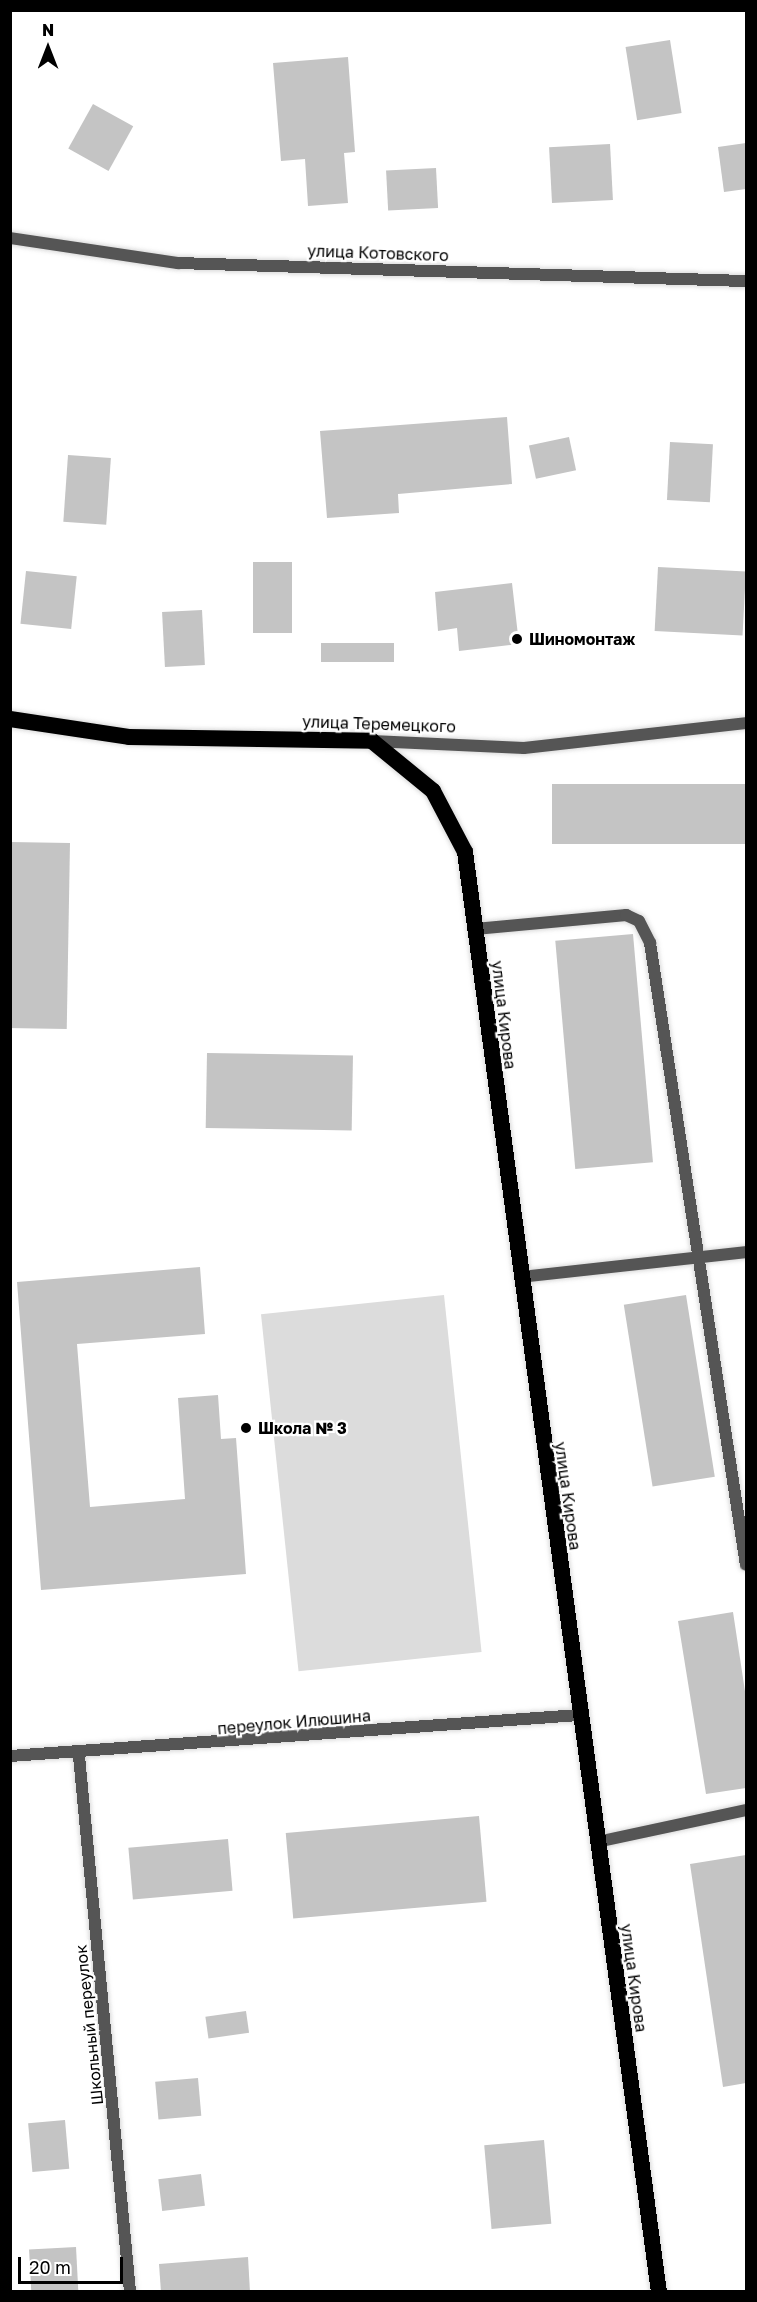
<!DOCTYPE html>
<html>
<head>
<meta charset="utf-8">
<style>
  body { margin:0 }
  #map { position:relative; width:757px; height:2302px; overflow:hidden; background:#fff; font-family:"Golos Text",sans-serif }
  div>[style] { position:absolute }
  .green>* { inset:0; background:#dcdcdc; transform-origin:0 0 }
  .building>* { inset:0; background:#c4c4c4; transform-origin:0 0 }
  .roads { filter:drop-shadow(0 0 2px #dbdbdb) drop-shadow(0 0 2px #dbdbdb) }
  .service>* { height:12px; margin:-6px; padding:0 6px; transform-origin:6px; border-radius:6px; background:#555 }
  .minor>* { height:12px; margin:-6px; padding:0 6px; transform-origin:6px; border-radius:6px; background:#555 }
  .trunk>* { height:16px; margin:-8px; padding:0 8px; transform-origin:8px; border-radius:8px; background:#000 }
  .dots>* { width:16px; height:16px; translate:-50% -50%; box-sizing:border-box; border:3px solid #fff; border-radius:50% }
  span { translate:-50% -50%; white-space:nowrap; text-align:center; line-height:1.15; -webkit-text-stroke:4.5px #fff; paint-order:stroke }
  .street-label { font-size:16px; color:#000 }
  .poi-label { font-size:16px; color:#000; font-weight:700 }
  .left { translate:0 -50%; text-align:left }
  .frame { position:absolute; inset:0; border:12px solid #000; pointer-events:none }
  .north { position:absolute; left:18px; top:18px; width:60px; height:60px; -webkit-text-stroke:4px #fff; paint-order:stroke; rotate:0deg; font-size:16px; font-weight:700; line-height:24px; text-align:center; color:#000 }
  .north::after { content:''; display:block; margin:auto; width:21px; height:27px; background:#000; clip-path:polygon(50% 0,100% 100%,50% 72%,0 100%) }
  .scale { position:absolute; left:18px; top:2257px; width:105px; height:27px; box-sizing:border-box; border:3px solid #000; border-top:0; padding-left:8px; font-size:18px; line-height:21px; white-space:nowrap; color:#000; -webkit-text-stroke:4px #fff; paint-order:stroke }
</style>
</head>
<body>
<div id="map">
  <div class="green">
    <div style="left:444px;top:1295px;width:359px;height:184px;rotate:84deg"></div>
  </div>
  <div class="building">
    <div style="left:670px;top:40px;width:74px;height:45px;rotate:81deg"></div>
    <div style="clip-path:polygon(348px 57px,355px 152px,344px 153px,348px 203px,308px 206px,305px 159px,281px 161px,273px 63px)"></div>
    <div style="left:93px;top:104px;width:46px;height:51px;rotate:29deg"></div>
    <div style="clip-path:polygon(746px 143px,746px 189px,724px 192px,718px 147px)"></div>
    <div style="left:610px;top:144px;width:56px;height:61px;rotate:87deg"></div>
    <div style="left:436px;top:168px;width:40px;height:50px;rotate:87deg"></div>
    <div style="clip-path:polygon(507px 417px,512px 484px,398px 494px,399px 513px,327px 518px,320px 431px)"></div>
    <div style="left:569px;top:437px;width:34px;height:41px;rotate:78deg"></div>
    <div style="left:670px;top:442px;width:43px;height:58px;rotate:3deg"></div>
    <div style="left:68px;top:455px;width:43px;height:67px;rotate:4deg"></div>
    <div style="left:253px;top:562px;width:39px;height:71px"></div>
    <div style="left:658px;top:567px;width:88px;height:64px;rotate:3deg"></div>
    <div style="left:26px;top:571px;width:51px;height:53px;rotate:6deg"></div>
    <div style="clip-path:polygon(512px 583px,519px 644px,459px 651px,457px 628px,438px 631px,435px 592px)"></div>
    <div style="left:202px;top:610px;width:55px;height:40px;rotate:87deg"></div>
    <div style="left:394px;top:643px;width:19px;height:73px;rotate:90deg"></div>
    <div style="left:746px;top:784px;width:60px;height:194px;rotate:90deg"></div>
    <div style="left:10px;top:842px;width:60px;height:186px;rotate:1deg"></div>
    <div style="left:633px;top:934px;width:229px;height:78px;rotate:85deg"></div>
    <div style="left:207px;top:1053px;width:146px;height:75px;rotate:1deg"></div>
    <div style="clip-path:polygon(200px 1267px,205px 1334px,77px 1344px,90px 1507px,185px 1499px,178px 1398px,218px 1395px,221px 1439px,236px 1438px,246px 1574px,41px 1590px,17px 1282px)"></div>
    <div style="left:686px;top:1295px;width:184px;height:63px;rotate:81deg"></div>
    <div style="clip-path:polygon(733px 1612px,746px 1698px,746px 1788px,706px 1794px,678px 1621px)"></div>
    <div style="left:479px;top:1816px;width:86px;height:194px;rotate:85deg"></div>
    <div style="left:228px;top:1839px;width:52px;height:100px;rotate:85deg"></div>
    <div style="clip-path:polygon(746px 1855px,746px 2083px,723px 2087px,690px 1864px)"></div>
    <div style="left:246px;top:2011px;width:22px;height:41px;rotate:82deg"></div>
    <div style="left:198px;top:2078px;width:38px;height:43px;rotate:85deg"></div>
    <div style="left:65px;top:2120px;width:49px;height:37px;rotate:85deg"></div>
    <div style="left:544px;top:2140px;width:84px;height:60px;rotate:85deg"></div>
    <div style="left:201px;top:2174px;width:32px;height:43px;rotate:83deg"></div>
    <div style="left:76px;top:2247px;width:45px;height:47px;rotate:87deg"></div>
    <div style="clip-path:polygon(248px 2257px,250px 2292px,161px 2292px,159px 2264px)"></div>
  </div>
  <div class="roads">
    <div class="service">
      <div style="left:475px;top:929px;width:152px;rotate:-5.3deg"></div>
      <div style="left:626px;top:915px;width:14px;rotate:25deg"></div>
      <div style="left:639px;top:921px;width:25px;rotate:63deg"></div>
      <div style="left:650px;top:943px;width:629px;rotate:81.23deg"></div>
      <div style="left:521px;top:1277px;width:226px;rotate:-6.3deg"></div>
      <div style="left:79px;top:1756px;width:538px;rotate:84.56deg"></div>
      <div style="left:597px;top:1842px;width:152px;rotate:-12.1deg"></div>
    </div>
    <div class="minor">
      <div style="left:10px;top:238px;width:170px;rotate:8.5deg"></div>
      <div style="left:178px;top:263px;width:568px;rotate:1.82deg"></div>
      <div style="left:372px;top:741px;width:152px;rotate:2.6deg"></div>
      <div style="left:524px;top:748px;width:223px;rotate:-6.4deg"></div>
      <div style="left:10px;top:1756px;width:570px;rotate:-4.12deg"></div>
    </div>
    <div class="trunk">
      <div style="left:10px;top:719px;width:120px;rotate:8.6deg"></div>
      <div style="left:129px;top:737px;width:243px;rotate:0.9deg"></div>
      <div style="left:372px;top:741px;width:79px;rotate:39.3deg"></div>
      <div style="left:433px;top:791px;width:69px;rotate:62.3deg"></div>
      <div style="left:465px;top:852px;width:1453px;rotate:82.33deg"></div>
    </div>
  </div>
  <div class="dots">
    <div style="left:517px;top:639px;background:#000"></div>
    <div style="left:246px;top:1428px;background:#000"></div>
  </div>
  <div class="street-label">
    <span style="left:378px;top:253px;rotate:2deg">улица Котовского</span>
    <span style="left:379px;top:724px;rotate:2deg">улица Теремецкого</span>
    <span style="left:504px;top:1015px;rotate:83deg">улица Кирова</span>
    <span style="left:568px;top:1496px;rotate:82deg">улица Кирова</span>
    <span style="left:294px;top:1722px;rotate:-5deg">переулок Илюшина</span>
    <span style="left:634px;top:1978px;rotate:82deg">улица Кирова</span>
    <span style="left:89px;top:2025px;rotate:-96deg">Школьный переулок</span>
  </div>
  <div class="poi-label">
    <span class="left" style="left:529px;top:639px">Шиномонтаж</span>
    <span class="left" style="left:258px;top:1428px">Школа № 3</span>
  </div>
  <div class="frame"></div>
  <div class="north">N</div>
  <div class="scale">20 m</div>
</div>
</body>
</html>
